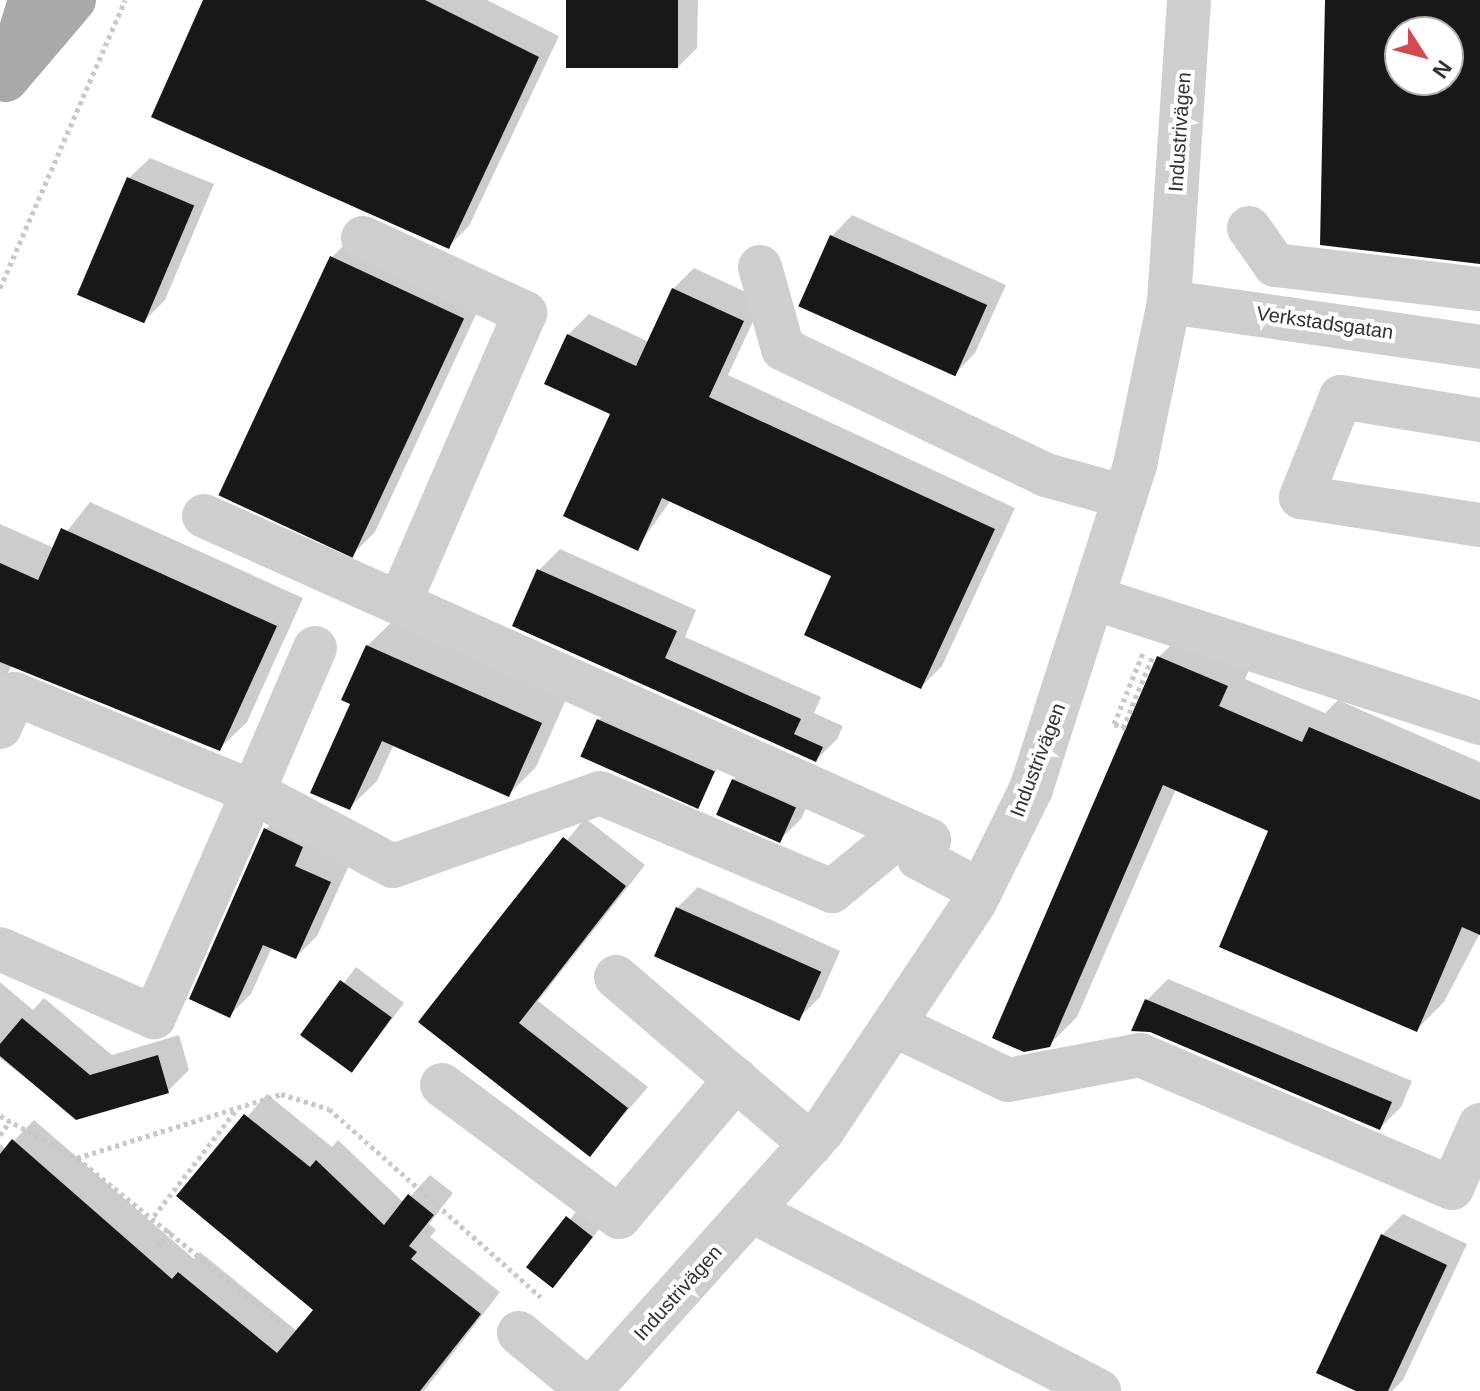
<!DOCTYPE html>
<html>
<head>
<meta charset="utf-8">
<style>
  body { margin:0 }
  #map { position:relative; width:1480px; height:1391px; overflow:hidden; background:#fff; font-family:Helvetica,sans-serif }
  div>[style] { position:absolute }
  .shadow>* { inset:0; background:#0003; transform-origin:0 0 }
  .building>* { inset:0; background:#181818; transform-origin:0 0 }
  .path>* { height:5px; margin-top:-2.5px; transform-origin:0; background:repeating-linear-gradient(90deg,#c8c8c8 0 4px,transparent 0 8px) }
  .minor>* { height:44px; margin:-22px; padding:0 22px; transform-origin:22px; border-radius:22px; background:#cecece }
  .major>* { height:44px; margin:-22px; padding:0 22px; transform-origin:22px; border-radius:22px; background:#a9a9a9 }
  span { translate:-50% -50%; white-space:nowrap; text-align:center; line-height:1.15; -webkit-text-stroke:8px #fff; paint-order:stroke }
  .street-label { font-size:20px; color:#313131 }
  .north { position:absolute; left:1384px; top:16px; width:80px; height:80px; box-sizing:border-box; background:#fff; border:2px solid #adadad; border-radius:50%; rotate:126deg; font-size:22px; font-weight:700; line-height:32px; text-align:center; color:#313131 }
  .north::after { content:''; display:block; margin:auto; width:28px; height:36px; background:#d34951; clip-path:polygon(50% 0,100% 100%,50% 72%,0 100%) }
</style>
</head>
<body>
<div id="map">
  <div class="shadow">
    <div style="clip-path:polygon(206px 0,487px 0,559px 36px,469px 226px,448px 247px)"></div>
    <div style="clip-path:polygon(568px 0,698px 0,697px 48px,676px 69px)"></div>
    <div style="clip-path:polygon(150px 158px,214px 184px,165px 300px,144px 321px,129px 178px)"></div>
    <div style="clip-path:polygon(852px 215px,1006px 285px,975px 353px,955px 374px,832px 236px)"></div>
    <div style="clip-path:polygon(353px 236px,484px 297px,375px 532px,354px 553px,222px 495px,332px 257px)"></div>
    <div style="clip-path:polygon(694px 268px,763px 300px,728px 375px,1015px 508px,942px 666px,921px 687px,834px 575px,671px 500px,637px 548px,612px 413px,568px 335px,589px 314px,649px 342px,673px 289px)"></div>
    <div style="clip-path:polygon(90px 502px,303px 598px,247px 722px,219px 749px,12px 664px,0 691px,0 524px,54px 548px)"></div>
    <div style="clip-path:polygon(560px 549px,696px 610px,685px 637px,821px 697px,814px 713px,843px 726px,837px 739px,816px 760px,515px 625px,539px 570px)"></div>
    <div style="clip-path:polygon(395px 619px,568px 695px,536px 767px,509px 794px,394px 744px,377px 781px,349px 808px,367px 646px)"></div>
    <div style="clip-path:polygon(1186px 630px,1254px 659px,1245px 679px,1325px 713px,1338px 700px,1480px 762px,1480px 933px,1444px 1002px,1416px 1030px,1271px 830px,1176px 789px,1077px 1017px,1049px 1045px,1159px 657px)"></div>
    <div style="clip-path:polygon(620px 699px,734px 750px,690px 802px,599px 720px)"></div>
    <div style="clip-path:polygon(754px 759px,816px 787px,801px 819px,780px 840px,733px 780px)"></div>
    <div style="clip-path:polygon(287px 808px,351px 861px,317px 936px,296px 957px,272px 947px,251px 994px,230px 1015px,192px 998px,266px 829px)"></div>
    <div style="clip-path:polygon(585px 818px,645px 865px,538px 1001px,648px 1087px,590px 1154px,421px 1022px)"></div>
    <div style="clip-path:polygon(698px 887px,840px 951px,820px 997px,799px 1018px,677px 908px)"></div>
    <div style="left:356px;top:967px;width:60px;height:86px;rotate:37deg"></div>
    <div style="clip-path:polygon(1168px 979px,1412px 1081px,1401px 1107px,1380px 1128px,1147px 1000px)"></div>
    <div style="clip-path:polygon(0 982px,33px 1010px,44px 998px,112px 1055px,179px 1035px,189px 1070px,168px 1091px,77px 1118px,0 1058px)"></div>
    <div style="clip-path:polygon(267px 1094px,332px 1147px,338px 1140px,404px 1203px,430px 1175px,453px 1193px,429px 1224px,436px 1230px,430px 1237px,500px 1292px,424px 1391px,0 1391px,0 1144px,6px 1149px,34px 1120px,194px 1259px,200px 1252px,298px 1332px,316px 1309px,179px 1196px)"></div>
    <div style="left:582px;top:1204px;width:29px;height:83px;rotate:38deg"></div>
    <div style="clip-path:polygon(1403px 1214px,1467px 1244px,1403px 1380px,1392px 1391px,1360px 1391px,1382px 1235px)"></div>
  </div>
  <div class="building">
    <div style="clip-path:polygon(203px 0,425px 0,539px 57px,449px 249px,151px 117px)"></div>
    <div style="left:566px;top:0;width:112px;height:68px"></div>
    <div style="clip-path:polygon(evenodd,1325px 0,1480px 0,1480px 264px,1320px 245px,1325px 0,1400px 32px,1448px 32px,1448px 80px,1400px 80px,1400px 32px)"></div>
    <div style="left:127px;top:177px;width:73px;height:128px;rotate:23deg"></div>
    <div style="left:830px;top:235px;width:172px;height:78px;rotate:24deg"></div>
    <div style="left:330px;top:256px;width:148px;height:264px;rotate:25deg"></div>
    <div style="clip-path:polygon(672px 288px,744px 321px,709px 397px,995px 529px,921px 689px,804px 635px,831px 576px,662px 498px,638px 551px,563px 516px,610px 414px,544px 384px,567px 334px,636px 366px)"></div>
    <div style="clip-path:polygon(61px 528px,277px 626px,220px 751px,0 662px,0 563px,38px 580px)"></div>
    <div style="clip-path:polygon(537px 569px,677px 631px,665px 658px,801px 719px,794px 734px,823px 747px,816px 762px,512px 626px)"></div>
    <div style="clip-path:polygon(366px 645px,542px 723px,509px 797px,382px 741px,350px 810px,310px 793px,350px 704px,341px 700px)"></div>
    <div style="clip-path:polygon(1157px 656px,1228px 686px,1219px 706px,1302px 742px,1309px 727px,1480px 800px,1480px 935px,1462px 927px,1417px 1032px,1219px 947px,1268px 831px,1163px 785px,1050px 1047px,1024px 1052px,992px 1038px)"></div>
    <div style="left:597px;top:719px;width:129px;height:41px;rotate:24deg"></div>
    <div style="left:732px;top:779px;width:70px;height:39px;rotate:24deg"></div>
    <div style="clip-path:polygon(264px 828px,303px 847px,295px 866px,331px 882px,296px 959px,263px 945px,230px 1018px,189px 999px)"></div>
    <div style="clip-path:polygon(563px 837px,626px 886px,519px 1023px,628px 1108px,590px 1157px,418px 1022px)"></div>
    <div style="left:676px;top:907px;width:159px;height:54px;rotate:24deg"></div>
    <div style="left:340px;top:980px;width:64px;height:68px;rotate:36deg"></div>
    <div style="clip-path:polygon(1145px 999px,1392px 1102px,1380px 1130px,1150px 1032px,1131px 1031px)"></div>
    <div style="clip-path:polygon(22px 1018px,90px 1075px,158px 1055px,169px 1093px,76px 1120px,0 1056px,0 1044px)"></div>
    <div style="clip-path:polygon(244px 1114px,310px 1167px,316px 1160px,384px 1225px,408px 1194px,434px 1215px,409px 1246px,417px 1252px,411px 1259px,481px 1314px,420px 1391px,0 1391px,0 1154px,12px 1139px,172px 1279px,178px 1272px,277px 1353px,313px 1310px,176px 1196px)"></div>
    <div style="left:566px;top:1216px;width:34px;height:65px;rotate:38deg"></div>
    <div style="clip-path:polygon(1381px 1234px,1447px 1265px,1388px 1391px,1356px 1391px,1316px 1373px)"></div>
  </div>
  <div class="path">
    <div style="left:0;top:288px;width:314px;rotate:-66.5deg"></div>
    <div style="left:1123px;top:728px;width:76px;rotate:-67.5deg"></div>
    <div style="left:1126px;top:728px;width:13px;rotate:-162deg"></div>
    <div style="left:1114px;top:724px;width:77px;rotate:-67.8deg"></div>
    <div style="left:0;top:1116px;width:88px;rotate:28.6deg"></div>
    <div style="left:77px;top:1158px;width:272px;rotate:39deg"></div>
    <div style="left:0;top:1135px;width:17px;rotate:-54deg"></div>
    <div style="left:77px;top:1158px;width:214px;rotate:-17.4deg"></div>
    <div style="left:281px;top:1094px;width:50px;rotate:17.4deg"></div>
    <div style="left:329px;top:1109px;width:283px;rotate:41.6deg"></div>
    <div style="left:154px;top:1216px;width:135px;rotate:-52.2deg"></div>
    <div style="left:158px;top:1246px;width:21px;rotate:-51deg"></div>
  </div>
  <div class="minor">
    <div style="left:1249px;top:228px;width:45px;rotate:54.9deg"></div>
    <div style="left:1275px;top:265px;width:206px;rotate:6.7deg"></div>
    <div style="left:363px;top:238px;width:179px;rotate:24.8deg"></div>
    <div style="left:525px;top:313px;width:315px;rotate:113.4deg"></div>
    <div style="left:760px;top:267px;width:85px;rotate:74.3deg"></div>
    <div style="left:783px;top:349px;width:292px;rotate:25.6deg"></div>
    <div style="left:1046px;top:475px;width:82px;rotate:15.6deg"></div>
    <div style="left:1169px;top:302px;width:314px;rotate:8.2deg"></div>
    <div style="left:1480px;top:420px;width:141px;rotate:-170.6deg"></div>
    <div style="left:1341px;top:397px;width:108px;rotate:111.8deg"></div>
    <div style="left:1301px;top:497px;width:181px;rotate:8.9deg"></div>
    <div style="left:204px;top:516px;width:794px;rotate:24.08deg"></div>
    <div style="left:929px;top:840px;width:21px;rotate:119deg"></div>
    <div style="left:919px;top:858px;width:70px;rotate:28deg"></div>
    <div style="left:1096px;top:599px;width:404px;rotate:17.9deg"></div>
    <div style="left:315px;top:648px;width:157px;rotate:113.3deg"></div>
    <div style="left:253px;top:792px;width:158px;rotate:27.9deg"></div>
    <div style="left:393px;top:866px;width:219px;rotate:-19.4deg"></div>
    <div style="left:600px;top:793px;width:252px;rotate:22.9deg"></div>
    <div style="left:832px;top:891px;width:96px;rotate:-39.5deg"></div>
    <div style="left:0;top:727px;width:36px;rotate:-66deg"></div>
    <div style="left:15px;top:694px;width:257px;rotate:22.4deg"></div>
    <div style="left:253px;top:792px;width:246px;rotate:113.7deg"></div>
    <div style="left:154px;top:1017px;width:168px;rotate:-156.2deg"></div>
    <div style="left:616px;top:977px;width:257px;rotate:40.6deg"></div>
    <div style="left:898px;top:1027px;width:122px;rotate:25.7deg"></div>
    <div style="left:1008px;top:1080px;width:134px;rotate:-10.7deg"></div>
    <div style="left:1140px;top:1055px;width:339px;rotate:23.1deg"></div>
    <div style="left:1452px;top:1188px;width:69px;rotate:-66deg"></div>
    <div style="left:442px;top:1085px;width:221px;rotate:36.7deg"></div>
    <div style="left:619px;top:1217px;width:181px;rotate:-49.7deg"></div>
    <div style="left:752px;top:1211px;width:391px;rotate:27.4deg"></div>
    <div style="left:519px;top:1333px;width:91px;rotate:39.6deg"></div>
    <div style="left:589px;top:1391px;width:351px;rotate:-48.1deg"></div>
    <div style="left:823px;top:1130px;width:274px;rotate:-56.3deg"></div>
    <div style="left:975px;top:902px;width:126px;rotate:-63.6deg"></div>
    <div style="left:1031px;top:789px;width:340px;rotate:-72.2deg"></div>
    <div style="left:1135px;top:465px;width:167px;rotate:-78.2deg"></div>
    <div style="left:1169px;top:302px;width:303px;rotate:-86.2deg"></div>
  </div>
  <div class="major">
    <div style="left:10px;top:66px;width:69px;rotate:-73.1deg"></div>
    <div style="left:6px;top:80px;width:105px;rotate:-49.6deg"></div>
  </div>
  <div class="street-label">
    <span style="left:1180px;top:132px;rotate:-86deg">Industrivägen</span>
    <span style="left:1325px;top:323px;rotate:8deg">Verkstadsgatan</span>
    <span style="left:1038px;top:760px;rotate:-69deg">Industrivägen</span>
    <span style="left:678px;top:1293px;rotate:-48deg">Industrivägen</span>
  </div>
  <div class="north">N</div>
</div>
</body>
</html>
